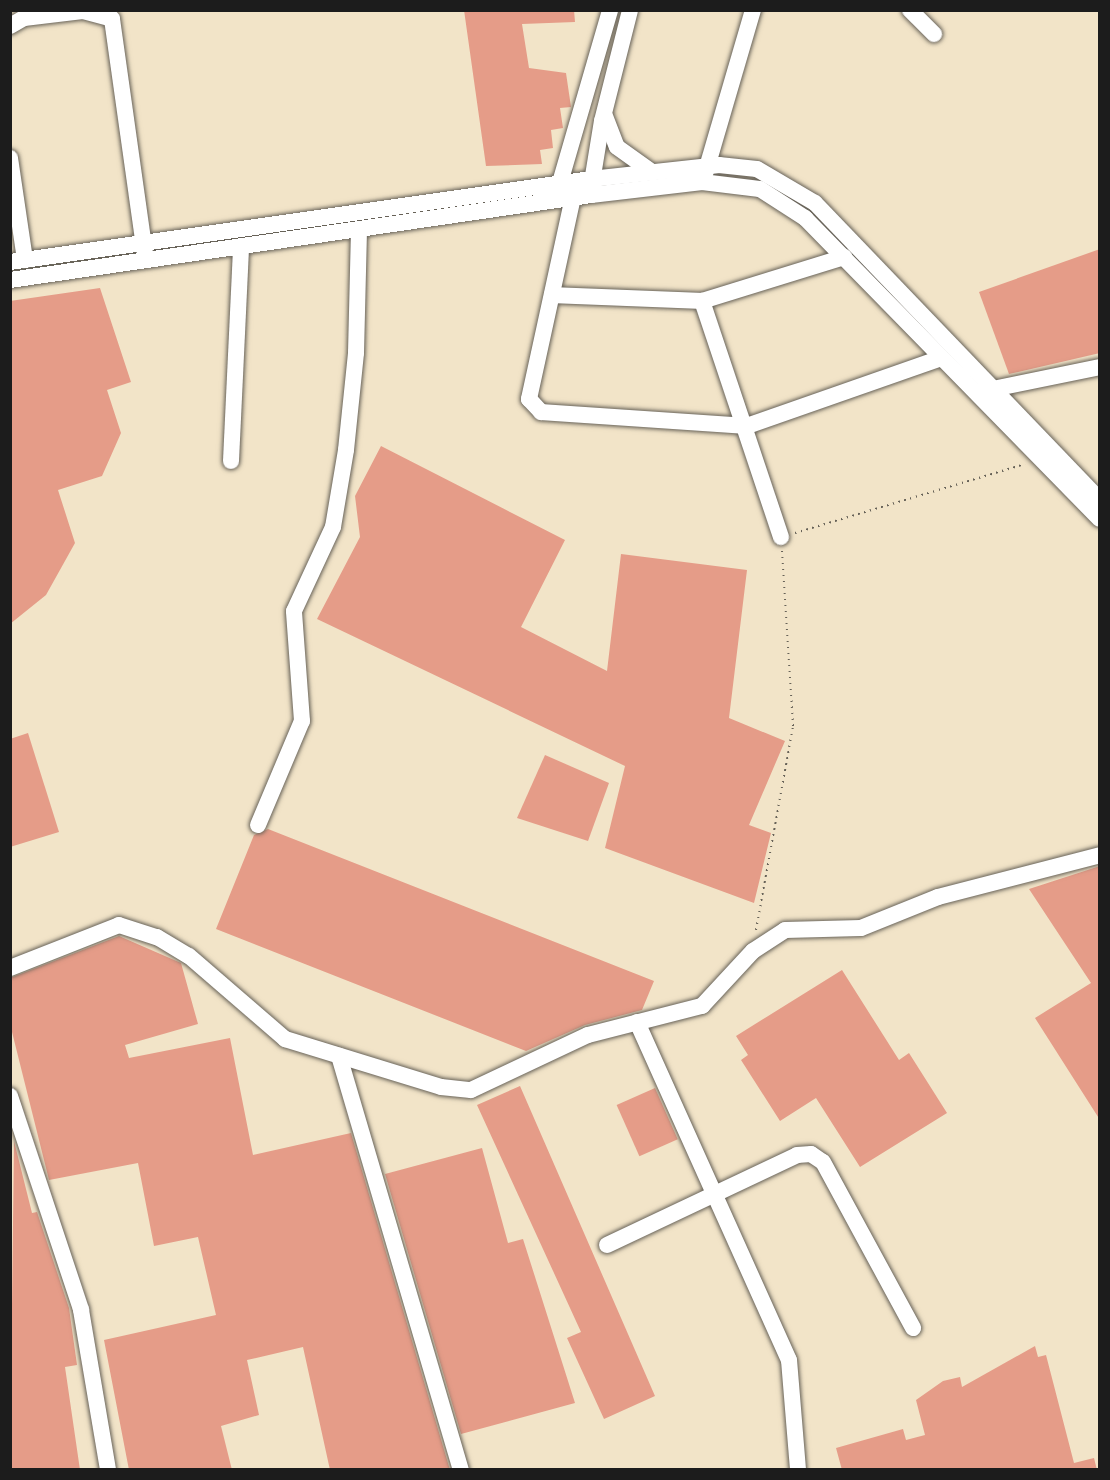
<!DOCTYPE html>
<html>
<head>
<meta charset="utf-8">
<style>
  body { margin:0 }
  #map { position:relative; width:1110px; height:1480px; overflow:hidden; background:#f2e4c8; font-family:Itim,sans-serif }
  div>[style] { position:absolute }
  .building>* { inset:0; background:#e59c88; transform-origin:0 0 }
  .path>* { height:2px; margin-top:-1px; transform-origin:0; background:repeating-linear-gradient(90deg,#676258 0 1.5px,transparent 0 6px) }
  .roads { filter:drop-shadow(0 0 2px #676258) drop-shadow(0 0 2px #676258) }
  .minor>* { height:16px; margin:-8px; padding:0 8px; transform-origin:8px; border-radius:8px; background:#fff }
  span { translate:-50% -50%; white-space:nowrap; text-align:center; line-height:1.15; -webkit-text-stroke:4.5px #fbf7ec; paint-order:stroke }
  .frame { position:absolute; inset:0; border:12px solid #1c1c1c; pointer-events:none }
</style>
</head>
<body>
<div id="map">
  <div class="building">
    <div style="clip-path:polygon(464px 10px,574px 10px,575px 22px,522px 24px,529px 68px,566px 73px,571px 107px,560px 108px,563px 128px,551px 130px,553px 148px,540px 150px,542px 164px,486px 166px)"></div>
    <div style="clip-path:polygon(1100px 249px,1100px 353px,1009px 374px,979px 292px)"></div>
    <div style="clip-path:polygon(100px 288px,131px 382px,107px 390px,121px 433px,102px 476px,58px 490px,75px 543px,46px 595px,10px 624px,10px 301px)"></div>
    <div style="clip-path:polygon(381px 446px,565px 540px,521px 627px,607px 671px,621px 554px,747px 570px,729px 718px,785px 741px,749px 825px,771px 833px,754px 903px,605px 848px,625px 766px,317px 619px,360px 537px,355px 496px)"></div>
    <div style="clip-path:polygon(28px 733px,59px 832px,10px 847px,10px 739px)"></div>
    <div style="clip-path:polygon(545px 755px,609px 783px,588px 841px,517px 818px)"></div>
    <div style="clip-path:polygon(268px 829px,654px 981px,642px 1010px,585px 1025px,526px 1051px,216px 929px,254px 835px)"></div>
    <div style="clip-path:polygon(1100px 866px,1100px 1120px,1035px 1018px,1091px 983px,1029px 889px)"></div>
    <div style="clip-path:polygon(119px 936px,181px 963px,198px 1024px,125px 1045px,129px 1058px,230px 1038px,253px 1155px,351px 1133px,450px 1470px,330px 1470px,303px 1347px,247px 1360px,259px 1415px,221px 1426px,232px 1470px,129px 1470px,104px 1340px,216px 1315px,198px 1237px,154px 1246px,138px 1163px,49px 1180px,10px 1024px,10px 978px)"></div>
    <div style="clip-path:polygon(842px 970px,899px 1060px,909px 1053px,947px 1113px,860px 1167px,816px 1098px,780px 1121px,741px 1060px,748px 1055px,736px 1036px)"></div>
    <div style="clip-path:polygon(520px 1086px,655px 1396px,604px 1419px,567px 1338px,581px 1332px,477px 1105px)"></div>
    <div style="left:655px;top:1088px;width:56px;height:42px;rotate:66deg"></div>
    <div style="clip-path:polygon(14px 1141px,32px 1213px,37px 1212px,69px 1308px,77px 1365px,65px 1367px,80px 1470px,10px 1470px)"></div>
    <div style="clip-path:polygon(482px 1148px,508px 1243px,523px 1239px,575px 1403px,461px 1434px,385px 1174px)"></div>
    <div style="clip-path:polygon(1035px 1346px,1038px 1357px,1046px 1355px,1074px 1463px,1094px 1458px,1097px 1470px,842px 1470px,836px 1448px,903px 1429px,906px 1440px,925px 1435px,916px 1400px,943px 1381px,960px 1377px,962px 1387px)"></div>
  </div>
  <div class="path">
    <div style="left:795px;top:533px;width:240px;rotate:-16.7deg"></div>
    <div style="left:756px;top:930px;width:207px;rotate:-79.7deg"></div>
    <div style="left:793px;top:726px;width:176px;rotate:-93.6deg"></div>
  </div>
  <div class="roads">
    <div class="minor">
      <div style="left:910px;top:10px;width:34px;rotate:45deg"></div>
      <div style="left:10px;top:26px;width:16px;rotate:-30deg"></div>
      <div style="left:24px;top:18px;width:59px;rotate:-6.8deg"></div>
      <div style="left:83px;top:11px;width:30px;rotate:15deg"></div>
      <div style="left:112px;top:19px;width:236px;rotate:82deg"></div>
      <div style="left:605px;top:116px;width:33px;rotate:69deg"></div>
      <div style="left:617px;top:147px;width:43px;rotate:35.5deg"></div>
      <div style="left:10px;top:158px;width:103px;rotate:81.6deg"></div>
      <div style="left:705px;top:174px;width:171px;rotate:-73.7deg"></div>
      <div style="left:591px;top:188px;width:68px;rotate:-80.7deg"></div>
      <div style="left:602px;top:121px;width:114px;rotate:-75.8deg"></div>
      <div style="left:557px;top:193px;width:191px;rotate:-73.8deg"></div>
      <div style="left:573px;top:197px;width:207px;rotate:102.3deg"></div>
      <div style="left:529px;top:399px;width:18px;rotate:47deg"></div>
      <div style="left:541px;top:412px;width:206px;rotate:3.9deg"></div>
      <div style="left:747px;top:426px;width:202px;rotate:-19.3deg"></div>
      <div style="left:10px;top:262px;width:587px;rotate:-8.13deg"></div>
      <div style="left:591px;top:179px;width:129px;rotate:-6.2deg"></div>
      <div style="left:719px;top:165px;width:38px;rotate:6deg"></div>
      <div style="left:757px;top:169px;width:67px;rotate:30.4deg"></div>
      <div style="left:815px;top:203px;width:412px;rotate:46.2deg"></div>
      <div style="left:10px;top:280px;width:587px;rotate:-8.32deg"></div>
      <div style="left:591px;top:195px;width:112px;rotate:-6.7deg"></div>
      <div style="left:702px;top:182px;width:58px;rotate:6.9deg"></div>
      <div style="left:760px;top:189px;width:54px;rotate:32.8deg"></div>
      <div style="left:805px;top:218px;width:421px;rotate:45.6deg"></div>
      <div style="left:552px;top:295px;width:150px;rotate:2.3deg"></div>
      <div style="left:983px;top:391px;width:119px;rotate:-11.6deg"></div>
      <div style="left:231px;top:461px;width:212px;rotate:-87.3deg"></div>
      <div style="left:781px;top:537px;width:249px;rotate:-108.5deg"></div>
      <div style="left:702px;top:301px;width:149px;rotate:-17.2deg"></div>
      <div style="left:258px;top:825px;width:113px;rotate:-67.1deg"></div>
      <div style="left:302px;top:721px;width:110px;rotate:-94.2deg"></div>
      <div style="left:294px;top:611px;width:93px;rotate:-65.1deg"></div>
      <div style="left:333px;top:527px;width:78px;rotate:-80.4deg"></div>
      <div style="left:346px;top:450px;width:98px;rotate:-84.1deg"></div>
      <div style="left:356px;top:353px;width:121px;rotate:-88.6deg"></div>
      <div style="left:10px;top:968px;width:117px;rotate:-21.5deg"></div>
      <div style="left:119px;top:925px;width:40px;rotate:18deg"></div>
      <div style="left:157px;top:937px;width:37px;rotate:31deg"></div>
      <div style="left:189px;top:956px;width:127px;rotate:40.8deg"></div>
      <div style="left:285px;top:1039px;width:163px;rotate:17.1deg"></div>
      <div style="left:441px;top:1087px;width:30px;rotate:6deg"></div>
      <div style="left:471px;top:1090px;width:129px;rotate:-25.2deg"></div>
      <div style="left:588px;top:1035px;width:118px;rotate:-14.3deg"></div>
      <div style="left:702px;top:1006px;width:75px;rotate:-47.2deg"></div>
      <div style="left:753px;top:951px;width:38px;rotate:-33deg"></div>
      <div style="left:785px;top:930px;width:76px;rotate:-1.5deg"></div>
      <div style="left:861px;top:928px;width:83px;rotate:-21.9deg"></div>
      <div style="left:938px;top:897px;width:167px;rotate:-14.5deg"></div>
      <div style="left:637px;top:1022px;width:371px;rotate:65.8deg"></div>
      <div style="left:789px;top:1360px;width:110px;rotate:85.3deg"></div>
      <div style="left:339px;top:1056px;width:432px;rotate:73.6deg"></div>
      <div style="left:10px;top:1096px;width:225px;rotate:71.6deg"></div>
      <div style="left:81px;top:1310px;width:162px;rotate:80.4deg"></div>
      <div style="left:607px;top:1245px;width:210px;rotate:-25.3deg"></div>
      <div style="left:797px;top:1155px;width:14px;rotate:-4deg"></div>
      <div style="left:811px;top:1154px;width:14px;rotate:34deg"></div>
      <div style="left:823px;top:1162px;width:189px;rotate:61.5deg"></div>
    </div>
  </div>
  <div class="frame"></div>
</div>
</body>
</html>
